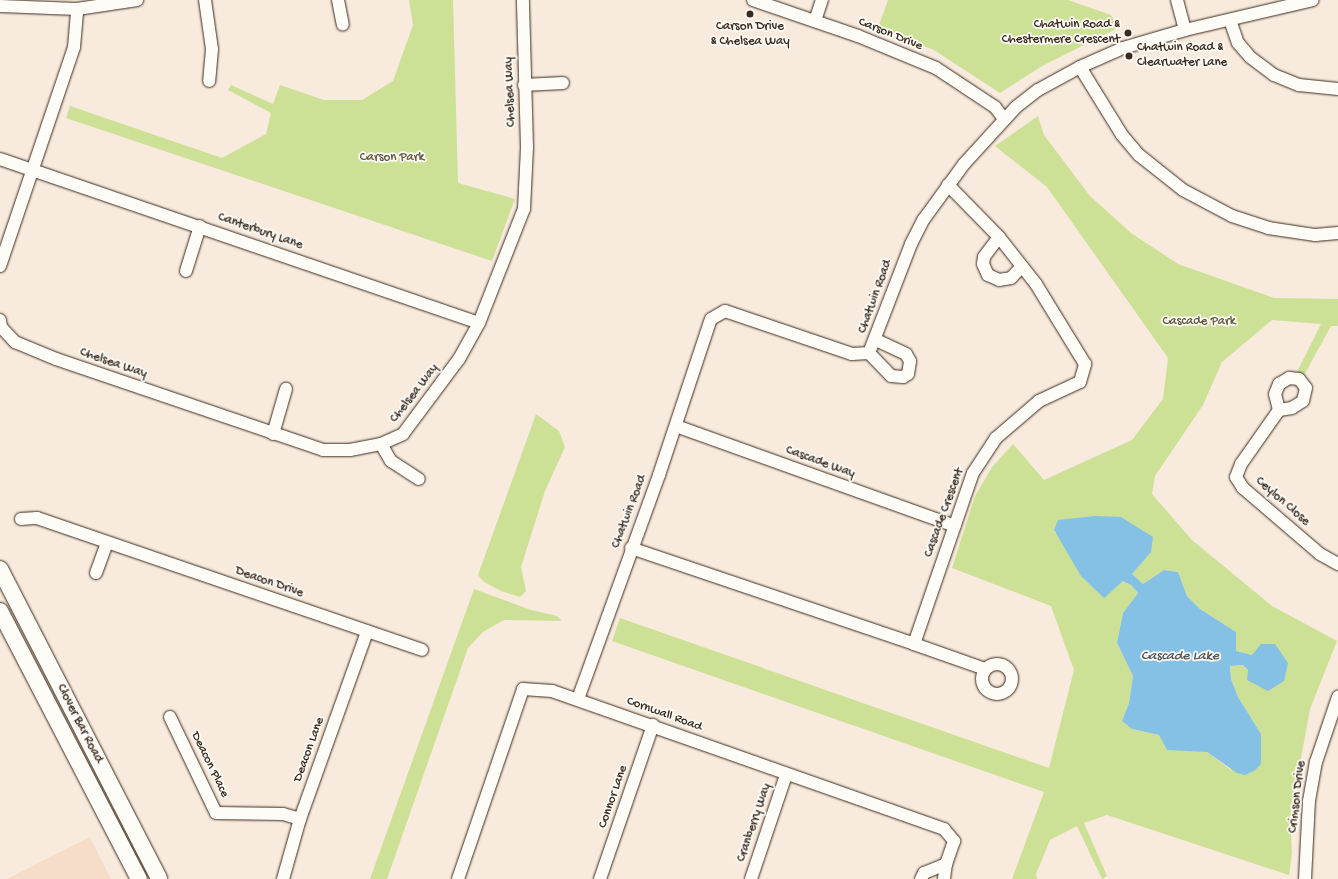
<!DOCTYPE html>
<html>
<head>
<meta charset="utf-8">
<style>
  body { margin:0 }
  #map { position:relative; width:1338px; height:879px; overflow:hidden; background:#f8eadc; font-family:"Gochi Hand",sans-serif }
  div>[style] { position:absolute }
  .built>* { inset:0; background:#f5ddc9 }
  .green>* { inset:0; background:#cce196 }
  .water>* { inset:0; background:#85c0e5 }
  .roads { filter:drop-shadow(0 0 1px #3b2a1e) drop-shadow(0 0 1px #3b2a1e) }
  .minor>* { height:12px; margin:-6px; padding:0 6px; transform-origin:6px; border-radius:6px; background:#fdfcf7 }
  .minor>.ring { margin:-6px; padding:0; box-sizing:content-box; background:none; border:12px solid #fdfcf7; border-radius:50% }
  .major>* { height:16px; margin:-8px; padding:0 8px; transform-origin:8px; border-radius:8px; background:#fdfcf7 }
  .dots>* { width:11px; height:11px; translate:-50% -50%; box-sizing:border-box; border:2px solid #fdfcf7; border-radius:50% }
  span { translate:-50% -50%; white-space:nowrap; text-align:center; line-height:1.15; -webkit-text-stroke:3.5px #fdfcf7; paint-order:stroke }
  .poi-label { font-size:13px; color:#3b2a1e }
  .right { translate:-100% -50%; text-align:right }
  .left { translate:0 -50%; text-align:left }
  .street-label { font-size:13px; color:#3b2a1e }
  .park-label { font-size:13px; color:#5f583c }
  .water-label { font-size:14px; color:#51575a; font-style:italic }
</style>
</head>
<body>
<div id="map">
  <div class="built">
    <div style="clip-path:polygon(90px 837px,111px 879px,7px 879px)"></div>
  </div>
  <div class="green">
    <div style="clip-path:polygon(409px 0,453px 0,458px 183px,515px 199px,492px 261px,66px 118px,70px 106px,222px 158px,266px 134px,271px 113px,228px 90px,231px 85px,273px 104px,280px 85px,324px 100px,362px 100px,393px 81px,413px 25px)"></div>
    <div style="clip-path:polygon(888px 0,1068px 0,1111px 15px,1118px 28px,1042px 66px,1000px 93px,934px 50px,878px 28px)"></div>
    <div style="clip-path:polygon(evenodd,1038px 116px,1044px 135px,1090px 196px,1131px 233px,1178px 264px,1274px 298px,1338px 299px,1338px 326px,1331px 326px,1303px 377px,1297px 372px,1321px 324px,1272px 320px,1222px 362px,1203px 405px,1155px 476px,1152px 494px,1192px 540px,1272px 606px,1337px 641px,1310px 709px,1290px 818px,1292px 852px,1289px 875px,1107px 815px,1084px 823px,1107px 876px,1102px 879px,1077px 826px,1050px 840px,1036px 874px,1037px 879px,1012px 879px,1044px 792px,612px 641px,620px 618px,1049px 768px,1074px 670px,1051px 606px,952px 568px,975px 496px,992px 467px,1013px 444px,1044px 480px,1132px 440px,1163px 399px,1168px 358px,1047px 187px,995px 146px,1038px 116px,1139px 529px,1153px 538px,1139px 566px,1132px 574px,1143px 584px,1164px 570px,1178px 572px,1187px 596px,1200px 609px,1236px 632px,1236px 651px,1252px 655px,1248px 670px,1243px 665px,1230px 666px,1231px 679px,1238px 697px,1261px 734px,1231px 770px,1207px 752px,1159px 735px,1132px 729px,1122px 721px,1129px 703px,1133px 676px,1117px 643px,1123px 613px,1138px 593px,1131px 585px,1069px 552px,1054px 531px,1139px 529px)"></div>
    <div style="clip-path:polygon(536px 414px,559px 431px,565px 447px,545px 491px,521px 567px,526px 591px,520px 597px,501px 591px,484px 582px,478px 575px)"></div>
    <div style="clip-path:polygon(474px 589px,531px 610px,557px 616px,562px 621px,504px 620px,483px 632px,468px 648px,387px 879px,370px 879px)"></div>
  </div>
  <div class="water">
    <div style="clip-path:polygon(1095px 516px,1121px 517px,1153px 537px,1151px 552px,1132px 574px,1143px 584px,1164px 570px,1178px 572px,1187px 596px,1200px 609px,1236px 632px,1236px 651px,1252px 655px,1261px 644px,1275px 644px,1288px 663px,1284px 681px,1268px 691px,1247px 680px,1248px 670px,1243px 665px,1230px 666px,1231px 679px,1238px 697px,1261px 734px,1261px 764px,1254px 771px,1245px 775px,1237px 773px,1207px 752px,1167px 750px,1159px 735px,1132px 729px,1122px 721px,1129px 703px,1133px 676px,1117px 643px,1123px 613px,1138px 593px,1131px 585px,1123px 581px,1104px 598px,1081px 576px,1054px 530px,1058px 520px)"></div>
  </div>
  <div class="roads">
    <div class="minor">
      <div style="left:205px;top:0;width:49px;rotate:81.9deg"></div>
      <div style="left:212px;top:49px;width:32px;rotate:95deg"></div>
      <div style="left:338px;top:0;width:25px;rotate:79deg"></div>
      <div style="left:753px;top:0;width:111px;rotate:18.9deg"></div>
      <div style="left:858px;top:36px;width:84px;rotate:22.3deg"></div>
      <div style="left:936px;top:68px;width:71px;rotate:33.5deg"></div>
      <div style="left:995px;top:107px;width:15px;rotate:53deg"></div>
      <div style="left:1177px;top:0;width:31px;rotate:75deg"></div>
      <div style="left:0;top:6px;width:77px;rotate:2.2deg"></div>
      <div style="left:77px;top:9px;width:61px;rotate:-8.5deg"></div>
      <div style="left:1230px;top:20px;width:24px;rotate:71deg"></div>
      <div style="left:1238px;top:43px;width:18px;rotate:49deg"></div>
      <div style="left:1250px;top:57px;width:30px;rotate:37deg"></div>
      <div style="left:1274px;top:75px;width:27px;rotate:22deg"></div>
      <div style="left:1299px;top:85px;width:39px;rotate:6deg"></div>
      <div style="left:815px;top:21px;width:22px;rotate:-72deg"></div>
      <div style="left:1080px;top:67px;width:80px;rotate:58.3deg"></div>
      <div style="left:1122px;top:135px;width:26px;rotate:50deg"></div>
      <div style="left:1139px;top:155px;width:56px;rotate:38.5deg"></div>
      <div style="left:1183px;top:190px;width:55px;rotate:28deg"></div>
      <div style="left:1232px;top:216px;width:38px;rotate:18deg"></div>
      <div style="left:1268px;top:228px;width:48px;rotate:8.5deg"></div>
      <div style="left:1315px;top:235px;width:23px;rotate:-5deg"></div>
      <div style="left:524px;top:85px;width:39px;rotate:-3deg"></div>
      <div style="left:0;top:159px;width:506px;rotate:18.9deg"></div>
      <div style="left:999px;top:237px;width:25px;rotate:127deg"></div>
      <div style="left:984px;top:257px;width:7px;rotate:98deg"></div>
      <div style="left:983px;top:264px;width:12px;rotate:66deg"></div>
      <div style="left:988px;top:275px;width:12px;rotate:24deg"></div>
      <div style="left:999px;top:280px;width:12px;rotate:-9deg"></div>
      <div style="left:1011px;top:278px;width:16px;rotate:-47deg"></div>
      <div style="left:0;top:266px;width:231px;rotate:-71.3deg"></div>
      <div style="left:74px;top:47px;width:38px;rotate:-85deg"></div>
      <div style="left:186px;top:271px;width:47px;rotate:-72.7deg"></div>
      <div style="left:0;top:320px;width:7px;rotate:82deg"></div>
      <div style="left:1px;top:327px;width:21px;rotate:47deg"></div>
      <div style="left:15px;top:342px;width:44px;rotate:22.5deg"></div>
      <div style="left:56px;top:359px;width:282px;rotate:18.8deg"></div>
      <div style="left:323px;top:450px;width:27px"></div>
      <div style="left:350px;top:450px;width:32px;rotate:-11deg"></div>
      <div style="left:381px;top:444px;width:24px;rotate:-24deg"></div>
      <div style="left:403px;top:434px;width:94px;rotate:-53.3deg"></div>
      <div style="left:459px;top:359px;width:41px;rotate:-60.9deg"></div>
      <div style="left:479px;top:323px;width:123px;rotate:-68.5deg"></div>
      <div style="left:524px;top:209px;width:62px;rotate:-87.2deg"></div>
      <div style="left:527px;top:147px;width:147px;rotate:-91.6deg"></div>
      <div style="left:869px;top:353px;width:32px;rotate:46deg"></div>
      <div style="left:891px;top:376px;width:12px;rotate:5deg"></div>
      <div style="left:903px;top:377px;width:6px;rotate:-31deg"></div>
      <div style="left:908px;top:374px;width:13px;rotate:-81deg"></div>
      <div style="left:910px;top:361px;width:8px;rotate:-120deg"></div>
      <div style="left:906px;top:354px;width:33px;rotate:-155deg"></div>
      <div style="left:1289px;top:378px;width:10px;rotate:6deg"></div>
      <div style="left:1299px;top:379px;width:11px;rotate:52deg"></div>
      <div style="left:1306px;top:388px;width:13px;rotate:103deg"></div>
      <div style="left:1303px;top:401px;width:13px;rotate:148deg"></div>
      <div style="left:1292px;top:408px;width:13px;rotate:171deg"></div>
      <div style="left:1279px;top:410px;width:16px;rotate:-104deg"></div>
      <div style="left:1275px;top:394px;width:11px;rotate:-68deg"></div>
      <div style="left:1279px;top:384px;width:12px;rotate:-31deg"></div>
      <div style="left:1279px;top:410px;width:66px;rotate:125.1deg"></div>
      <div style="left:1241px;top:464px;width:14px;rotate:111deg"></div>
      <div style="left:1236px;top:477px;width:13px;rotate:58deg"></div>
      <div style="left:1243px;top:488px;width:101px;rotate:40.6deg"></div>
      <div style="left:1320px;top:554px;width:21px;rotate:29deg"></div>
      <div style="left:676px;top:426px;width:296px;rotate:19.7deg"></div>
      <div style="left:273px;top:434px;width:47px;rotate:-73.9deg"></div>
      <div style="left:381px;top:444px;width:20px;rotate:60deg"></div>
      <div style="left:391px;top:461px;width:33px;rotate:33deg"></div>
      <div style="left:21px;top:519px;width:16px;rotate:-4deg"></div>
      <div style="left:37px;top:518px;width:407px;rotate:18.9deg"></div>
      <div style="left:631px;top:548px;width:299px;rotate:18.7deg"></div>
      <div style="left:914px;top:644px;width:181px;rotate:-71deg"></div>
      <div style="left:973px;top:473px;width:42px;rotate:-56.7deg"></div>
      <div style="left:996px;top:438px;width:57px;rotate:-40.7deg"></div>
      <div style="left:1039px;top:401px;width:45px;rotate:-24.9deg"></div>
      <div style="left:1080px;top:382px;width:19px;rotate:-74deg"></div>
      <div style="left:1085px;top:364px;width:94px;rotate:-121.5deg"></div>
      <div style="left:1036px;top:284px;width:60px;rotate:-128.2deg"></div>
      <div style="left:999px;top:237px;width:73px;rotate:-134.4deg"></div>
      <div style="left:96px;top:573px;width:32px;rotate:-70deg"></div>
      <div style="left:914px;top:644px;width:75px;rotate:19.4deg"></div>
      <div class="ring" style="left:982px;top:664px;width:18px;height:18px"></div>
      <div style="left:578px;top:699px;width:238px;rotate:-70.1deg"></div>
      <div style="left:659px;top:475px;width:164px;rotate:-71.6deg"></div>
      <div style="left:711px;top:319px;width:16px;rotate:-30deg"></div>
      <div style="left:725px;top:311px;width:134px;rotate:18.7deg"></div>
      <div style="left:852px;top:354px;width:17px;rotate:-3deg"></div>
      <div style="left:869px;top:353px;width:117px;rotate:-68.9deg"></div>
      <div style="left:911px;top:244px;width:28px;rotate:-63deg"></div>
      <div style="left:924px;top:219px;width:68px;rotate:-54deg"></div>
      <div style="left:964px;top:164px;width:77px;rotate:-47.6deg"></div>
      <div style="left:1016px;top:107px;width:28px;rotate:-38deg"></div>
      <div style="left:1038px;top:90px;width:48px;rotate:-28.7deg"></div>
      <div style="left:1080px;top:67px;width:47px;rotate:-23.8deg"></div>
      <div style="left:1123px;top:48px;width:65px;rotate:-16.2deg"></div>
      <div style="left:1185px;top:30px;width:131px;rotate:-13.2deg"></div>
      <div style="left:170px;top:717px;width:106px;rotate:64.4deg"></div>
      <div style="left:216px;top:813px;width:67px;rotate:0.9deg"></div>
      <div style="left:283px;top:814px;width:18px;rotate:16deg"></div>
      <div style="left:283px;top:879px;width:62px;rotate:-74.2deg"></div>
      <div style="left:300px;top:819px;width:199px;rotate:-70.3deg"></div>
      <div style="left:458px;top:879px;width:201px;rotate:-71.1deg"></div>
      <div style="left:523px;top:689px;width:29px;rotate:4deg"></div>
      <div style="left:552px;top:691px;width:416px;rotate:19.4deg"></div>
      <div style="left:944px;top:829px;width:16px;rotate:50deg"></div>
      <div style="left:954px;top:841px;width:24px;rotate:109deg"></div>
      <div style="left:946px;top:864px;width:15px;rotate:98deg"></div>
      <div style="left:600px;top:879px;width:163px;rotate:-71deg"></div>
      <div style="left:751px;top:879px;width:110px;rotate:-71.4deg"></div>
      <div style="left:921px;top:879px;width:7px;rotate:-63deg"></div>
      <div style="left:924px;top:873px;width:24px;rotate:-22deg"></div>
      <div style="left:1305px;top:879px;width:78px;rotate:-87.1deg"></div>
      <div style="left:1309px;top:801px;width:40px;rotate:-80deg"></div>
      <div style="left:1316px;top:762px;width:69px;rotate:-71.3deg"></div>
    </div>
    <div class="major">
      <div style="left:0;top:569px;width:348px;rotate:62.8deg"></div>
      <div style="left:0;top:611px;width:302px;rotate:62.6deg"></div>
    </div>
  </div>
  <div class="dots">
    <div style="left:750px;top:14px;background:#3b2a1e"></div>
    <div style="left:1128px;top:33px;background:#3b2a1e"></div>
    <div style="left:1129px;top:56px;background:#3b2a1e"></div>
  </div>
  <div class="poi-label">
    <span class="right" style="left:1120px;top:33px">Chatwin Road &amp;<br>Chestermere Crescent</span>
    <span style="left:750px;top:35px">Carson Drive<br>&amp; Chelsea Way</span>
    <span class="left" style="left:1137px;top:56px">Chatwin Road &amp;<br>Clearwater Lane</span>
  </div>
  <div class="street-label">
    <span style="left:890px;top:35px;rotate:22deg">Carson Drive</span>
    <span style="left:511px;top:92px;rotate:-92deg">Chelsea Way</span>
    <span style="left:260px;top:232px;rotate:19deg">Canterbury Lane</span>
    <span style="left:876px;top:297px;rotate:-70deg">Chatwin Road</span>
    <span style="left:113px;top:364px;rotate:19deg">Chelsea Way</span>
    <span style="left:415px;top:394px;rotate:-52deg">Chelsea Way</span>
    <span style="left:820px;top:463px;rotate:20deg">Cascade Way</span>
    <span style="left:1282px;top:502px;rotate:41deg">Ceylon Close</span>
    <span style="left:630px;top:512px;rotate:-69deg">Chatwin Road</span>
    <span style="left:945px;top:513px;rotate:-70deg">Cascade Crescent</span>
    <span style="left:269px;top:583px;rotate:19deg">Deacon Drive</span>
    <span style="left:664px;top:715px;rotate:20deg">Cornwall Road</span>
    <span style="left:79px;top:724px;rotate:63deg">Clover Bar Road</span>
    <span style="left:310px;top:750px;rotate:-70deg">Deacon Lane</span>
    <span style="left:209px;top:765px;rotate:64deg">Deacon Place</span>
    <span style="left:614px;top:797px;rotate:-71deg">Connor Lane</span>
    <span style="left:1298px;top:797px;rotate:-83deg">Crimson Drive</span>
    <span style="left:755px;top:823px;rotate:-71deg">Cranberry Way</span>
  </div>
  <div class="park-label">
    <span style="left:392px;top:158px">Carson Park</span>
    <span style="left:1199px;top:322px">Cascade Park</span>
  </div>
  <div class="water-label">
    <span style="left:1180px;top:657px">Cascade Lake</span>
  </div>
</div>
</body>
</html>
